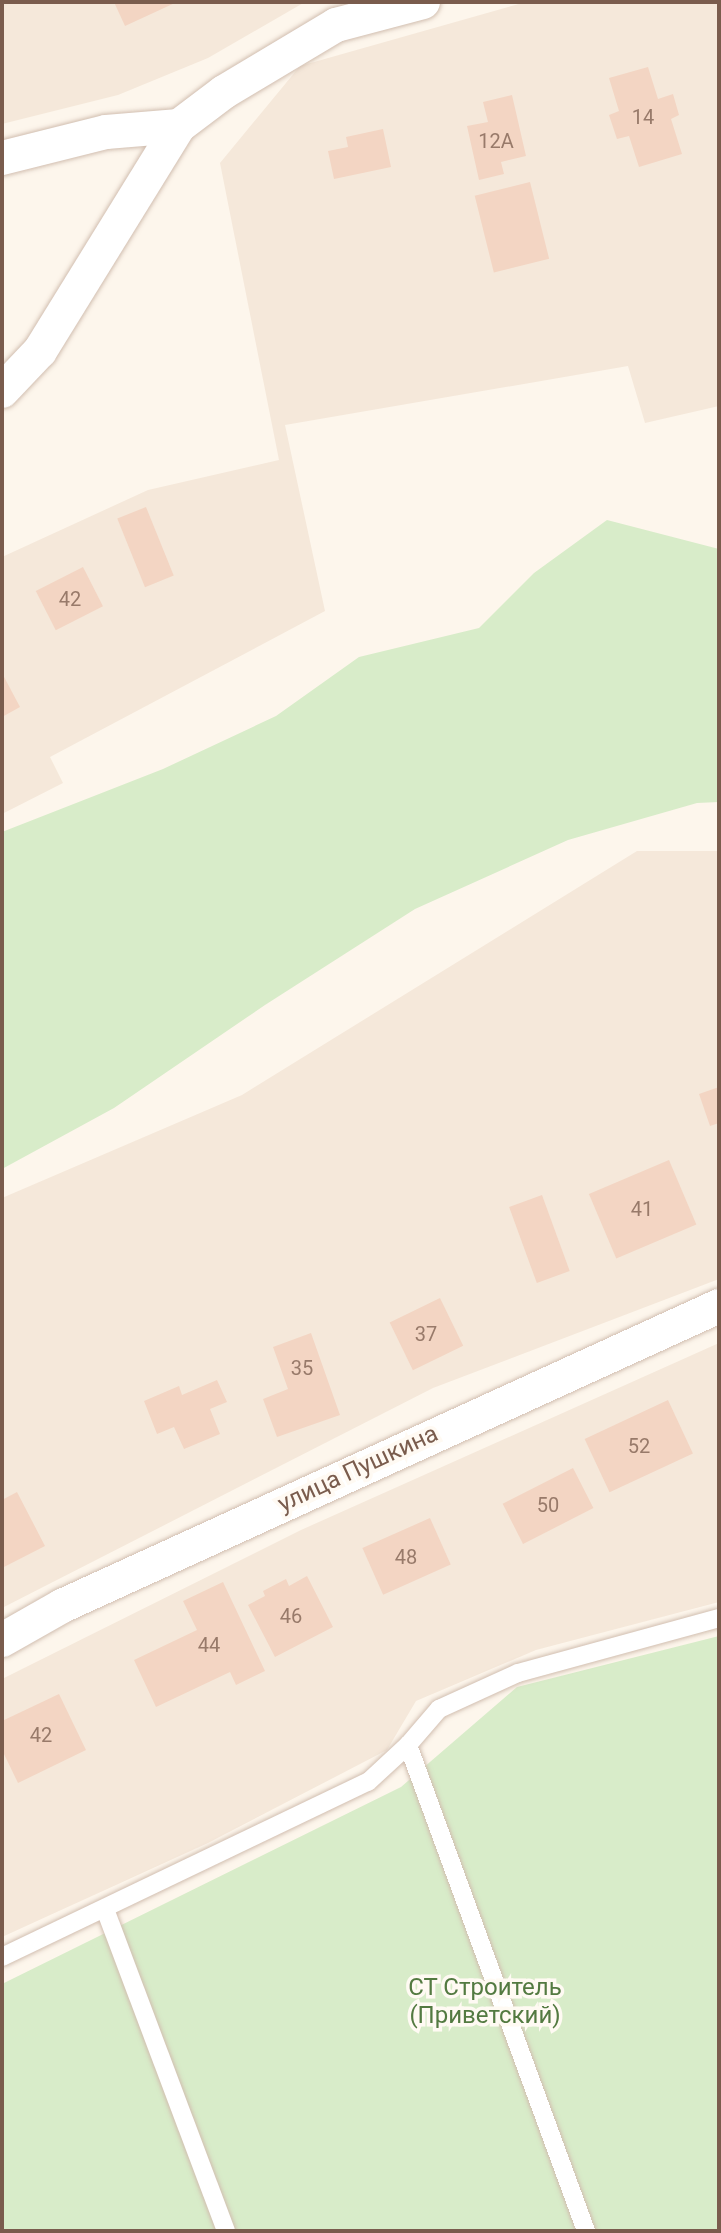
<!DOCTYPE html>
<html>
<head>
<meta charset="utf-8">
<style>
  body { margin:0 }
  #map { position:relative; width:721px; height:2233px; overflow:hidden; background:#fdf6ec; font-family:Roboto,sans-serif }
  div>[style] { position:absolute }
  .residential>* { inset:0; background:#f5e8da }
  .green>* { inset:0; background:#d8ecc9 }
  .building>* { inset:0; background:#f3d5c3; transform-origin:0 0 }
  .roads { filter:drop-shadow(0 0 2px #d1beb0) drop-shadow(0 0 2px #d1beb0) }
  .service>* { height:18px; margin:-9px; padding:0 9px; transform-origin:9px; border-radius:9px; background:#fff }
  .minor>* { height:34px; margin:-17px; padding:0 17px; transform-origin:17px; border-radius:17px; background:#fff }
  span { translate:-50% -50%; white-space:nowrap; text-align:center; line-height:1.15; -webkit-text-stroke:7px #fffaf3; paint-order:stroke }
  .number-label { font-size:20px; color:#987a6a }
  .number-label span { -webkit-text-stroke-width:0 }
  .street-label { font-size:24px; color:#7a5c4d }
  .park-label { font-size:24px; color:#537a41 }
  .frame { position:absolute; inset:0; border:4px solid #7a5c4d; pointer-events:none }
</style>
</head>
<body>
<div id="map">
  <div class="residential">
    <div style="clip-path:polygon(2px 2px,305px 2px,208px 58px,118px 95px,2px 124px)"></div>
    <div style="clip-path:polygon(526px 2px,719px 2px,719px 406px,645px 423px,628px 366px,285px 425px,325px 611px,50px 757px,63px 783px,2px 814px,2px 557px,148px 490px,279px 460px,220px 163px,300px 66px)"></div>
    <div style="clip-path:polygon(637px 851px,719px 851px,719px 1279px,433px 1388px,2px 1608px,2px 1198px,242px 1095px)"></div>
    <div style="clip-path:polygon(719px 1343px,719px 1602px,536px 1650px,416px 1701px,387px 1750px,208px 1843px,2px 1937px,2px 1679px,301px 1530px)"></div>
  </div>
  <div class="green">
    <div style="clip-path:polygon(607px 520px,719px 549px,719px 802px,697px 803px,568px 840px,415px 909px,265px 1005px,114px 1108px,2px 1169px,2px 832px,163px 769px,276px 716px,359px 657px,479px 628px,534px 573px)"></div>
    <div style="clip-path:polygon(719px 1636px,719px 2231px,2px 2231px,2px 1984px,401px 1787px,517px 1687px)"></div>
  </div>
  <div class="building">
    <div style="clip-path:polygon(114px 2px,177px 2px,125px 26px)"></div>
    <div style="clip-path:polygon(648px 67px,658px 99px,673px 94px,679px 115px,671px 119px,682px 154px,639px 167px,629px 136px,617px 139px,609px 115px,619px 111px,609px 78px)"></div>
    <div style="clip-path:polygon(512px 95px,526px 156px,501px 162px,504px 174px,479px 180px,467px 126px,488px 122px,483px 102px)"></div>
    <div style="clip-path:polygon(383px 129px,391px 167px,334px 179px,328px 151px,348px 147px,346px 137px)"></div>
    <div style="left:530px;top:182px;width:79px;height:57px;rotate:76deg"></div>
    <div style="left:146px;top:507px;width:74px;height:31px;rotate:68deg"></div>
    <div style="left:83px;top:567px;width:44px;height:53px;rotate:63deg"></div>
    <div style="clip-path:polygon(2px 673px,20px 707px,2px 717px)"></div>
    <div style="clip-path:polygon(719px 1087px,719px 1123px,710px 1126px,699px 1094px)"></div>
    <div style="left:669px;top:1160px;width:70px;height:87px;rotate:67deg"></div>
    <div style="left:542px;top:1195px;width:81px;height:35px;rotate:70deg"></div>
    <div style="left:440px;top:1298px;width:53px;height:56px;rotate:64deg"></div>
    <div style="clip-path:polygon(311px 1333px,340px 1415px,277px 1437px,263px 1399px,288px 1389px,273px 1347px)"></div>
    <div style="clip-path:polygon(217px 1380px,227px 1402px,210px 1409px,220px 1434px,184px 1449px,174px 1427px,157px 1434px,144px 1401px,179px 1386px,182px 1395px)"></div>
    <div style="left:668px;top:1400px;width:59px;height:92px;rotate:65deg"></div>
    <div style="left:573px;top:1468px;width:45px;height:79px;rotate:63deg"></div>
    <div style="clip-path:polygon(17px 1492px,45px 1546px,2px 1568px,2px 1500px)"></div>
    <div style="left:430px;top:1518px;width:51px;height:74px;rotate:66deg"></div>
    <div style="clip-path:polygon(307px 1576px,333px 1627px,275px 1657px,248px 1605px,265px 1596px,263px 1591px,286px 1579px,289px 1586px)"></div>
    <div style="clip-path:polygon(223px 1582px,265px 1671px,236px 1685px,230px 1672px,156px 1707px,134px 1660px,197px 1630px,183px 1601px)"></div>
    <div style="clip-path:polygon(59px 1694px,86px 1750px,18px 1783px,2px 1750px,2px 1721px)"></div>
  </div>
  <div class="roads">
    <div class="service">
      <div style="left:408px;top:1745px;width:518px;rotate:69.88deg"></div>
      <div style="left:105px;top:1909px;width:344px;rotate:69.4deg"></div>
      <div style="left:2px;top:1957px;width:406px;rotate:-25.6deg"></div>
      <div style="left:368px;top:1782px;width:54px;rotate:-42.8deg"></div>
      <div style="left:408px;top:1745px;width:48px;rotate:-49.3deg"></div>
      <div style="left:439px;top:1709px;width:87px;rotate:-24.5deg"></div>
      <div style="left:518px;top:1673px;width:208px;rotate:-15.3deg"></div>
    </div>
    <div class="minor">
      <div style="left:2px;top:158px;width:107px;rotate:-14deg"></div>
      <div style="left:106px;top:132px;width:73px;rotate:-4.7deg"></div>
      <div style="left:179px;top:126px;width:56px;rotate:-37.1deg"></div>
      <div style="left:224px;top:92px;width:131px;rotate:-30.9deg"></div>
      <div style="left:336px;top:25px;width:90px;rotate:-14.8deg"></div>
      <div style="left:2px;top:391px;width:55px;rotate:-46.5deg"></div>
      <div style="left:40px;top:351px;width:264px;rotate:-58.3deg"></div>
      <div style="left:2px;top:1640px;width:69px;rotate:-29.5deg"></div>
      <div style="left:62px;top:1606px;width:722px;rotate:-24.54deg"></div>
    </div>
  </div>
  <div class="number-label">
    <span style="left:643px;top:117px">14</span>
    <span style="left:496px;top:141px">12А</span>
    <span style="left:70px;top:599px">42</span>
    <span style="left:642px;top:1209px">41</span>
    <span style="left:426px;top:1334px">37</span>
    <span style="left:302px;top:1368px">35</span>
    <span style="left:639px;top:1446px">52</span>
    <span style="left:548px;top:1505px">50</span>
    <span style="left:406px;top:1557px">48</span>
    <span style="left:291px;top:1616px">46</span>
    <span style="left:209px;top:1645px">44</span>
    <span style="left:41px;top:1735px">42</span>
  </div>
  <div class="street-label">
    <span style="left:358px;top:1469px;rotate:-25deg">улица Пушкина</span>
  </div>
  <div class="park-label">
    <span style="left:485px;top:2002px">СТ Строитель<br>(Приветский)</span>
  </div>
  <div class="frame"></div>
</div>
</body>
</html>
